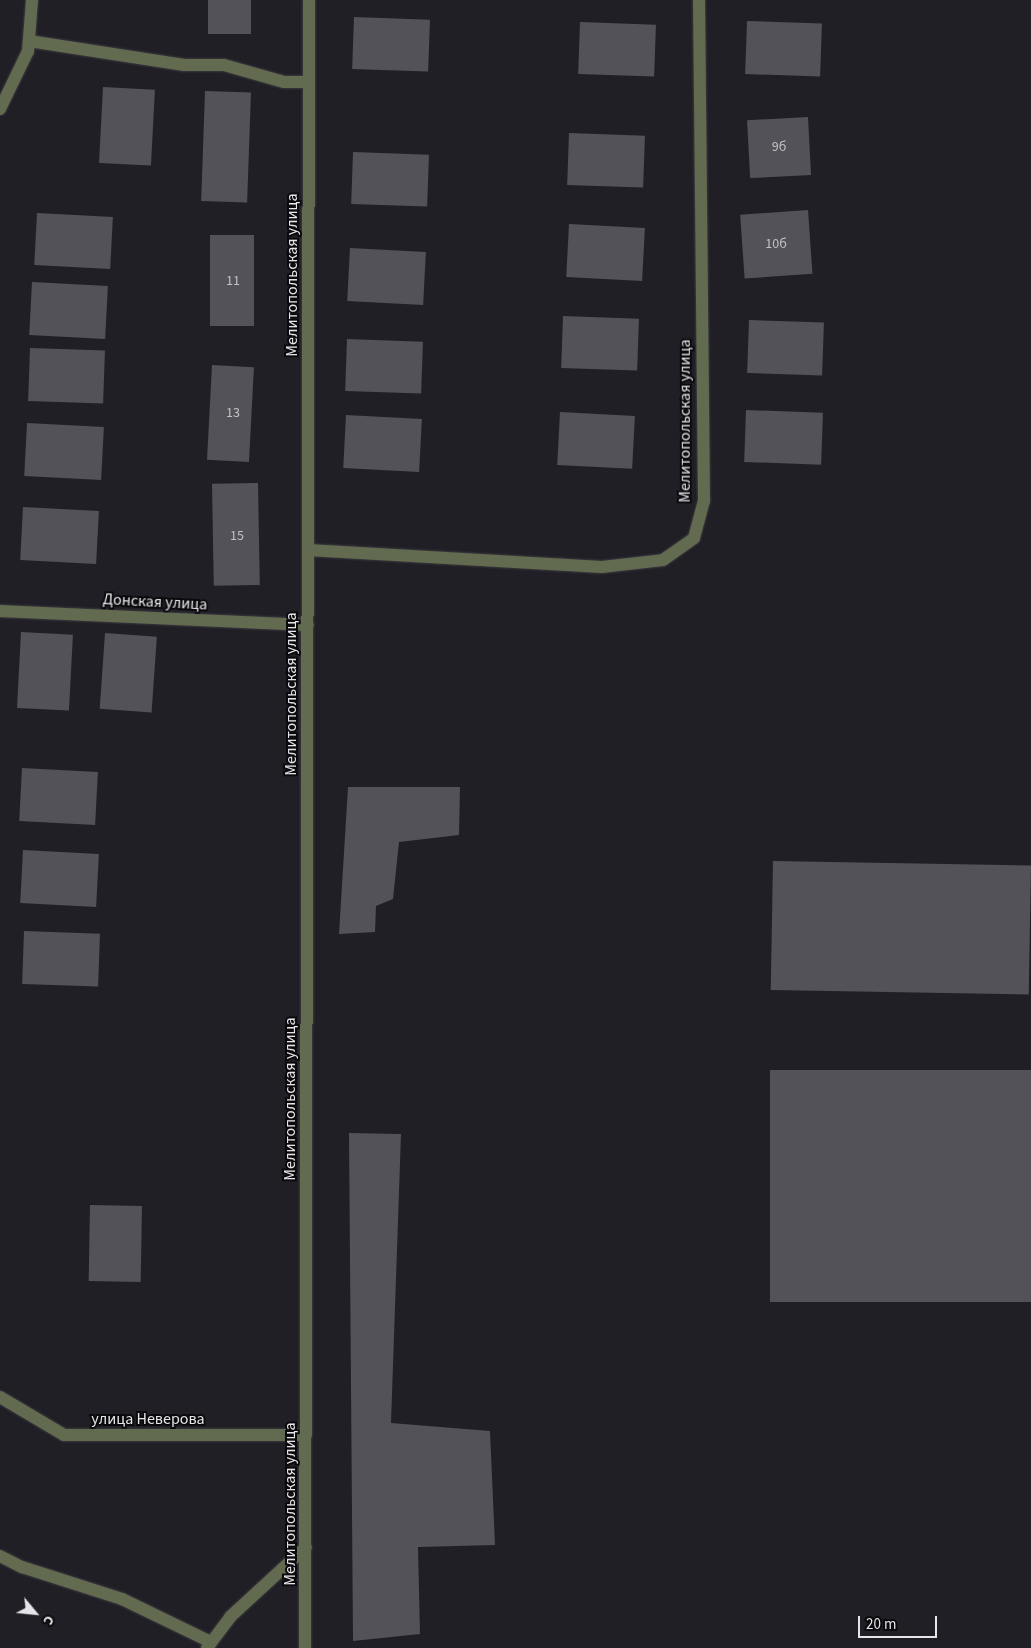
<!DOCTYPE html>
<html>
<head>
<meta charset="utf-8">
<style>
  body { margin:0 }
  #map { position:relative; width:1031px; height:1648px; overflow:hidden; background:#201f25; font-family:"Source Sans 3",sans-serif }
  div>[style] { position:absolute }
  .building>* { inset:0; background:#525258; transform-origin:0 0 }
  .roads { filter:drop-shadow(0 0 1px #3c3b40) drop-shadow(0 0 1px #3c3b40) }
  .minor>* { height:12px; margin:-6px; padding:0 6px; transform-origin:6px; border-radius:6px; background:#626b4f }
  span { translate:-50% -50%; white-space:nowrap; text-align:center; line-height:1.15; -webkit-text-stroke:4px #0a090c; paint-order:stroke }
  .number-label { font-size:14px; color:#c0c0c5 }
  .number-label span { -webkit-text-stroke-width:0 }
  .street-label { font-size:16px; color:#e5e5e9 }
  .north { position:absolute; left:10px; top:1588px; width:50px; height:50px; -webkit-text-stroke:4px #0a090c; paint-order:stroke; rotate:118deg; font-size:14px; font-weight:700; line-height:20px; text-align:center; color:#e5e5e9 }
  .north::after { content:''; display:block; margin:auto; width:18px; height:22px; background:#e5e5e9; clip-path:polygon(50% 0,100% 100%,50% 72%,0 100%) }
  .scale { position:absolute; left:858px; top:1616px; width:79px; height:22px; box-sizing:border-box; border:2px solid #e5e5e9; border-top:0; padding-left:6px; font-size:15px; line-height:18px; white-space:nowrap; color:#e5e5e9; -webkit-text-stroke:4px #0a090c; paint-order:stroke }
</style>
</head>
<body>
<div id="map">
  <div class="building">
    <div style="left:208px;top:0;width:43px;height:34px"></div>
    <div style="left:354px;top:17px;width:76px;height:52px;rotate:2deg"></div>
    <div style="left:747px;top:21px;width:75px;height:53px;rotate:2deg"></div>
    <div style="left:580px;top:22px;width:76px;height:52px;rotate:2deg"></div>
    <div style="left:103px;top:87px;width:52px;height:76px;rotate:3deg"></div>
    <div style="left:205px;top:91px;width:46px;height:110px;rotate:2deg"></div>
    <div style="left:808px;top:117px;width:58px;height:61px;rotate:87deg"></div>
    <div style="left:569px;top:133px;width:76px;height:52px;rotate:2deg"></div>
    <div style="left:353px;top:152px;width:76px;height:52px;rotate:2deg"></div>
    <div style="left:808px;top:210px;width:64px;height:68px;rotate:86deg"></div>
    <div style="left:37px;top:213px;width:76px;height:52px;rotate:3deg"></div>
    <div style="left:569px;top:224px;width:76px;height:53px;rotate:3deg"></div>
    <div style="left:254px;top:235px;width:91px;height:44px;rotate:90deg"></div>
    <div style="left:350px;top:248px;width:76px;height:53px;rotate:3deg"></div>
    <div style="left:32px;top:282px;width:76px;height:53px;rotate:3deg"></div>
    <div style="left:563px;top:316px;width:76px;height:52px;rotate:2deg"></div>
    <div style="left:749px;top:320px;width:75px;height:53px;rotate:2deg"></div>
    <div style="left:347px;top:339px;width:76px;height:52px;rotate:2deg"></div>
    <div style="left:30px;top:348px;width:75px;height:53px;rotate:2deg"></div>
    <div style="left:212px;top:365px;width:42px;height:95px;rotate:3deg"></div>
    <div style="left:746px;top:410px;width:77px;height:52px;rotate:2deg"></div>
    <div style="left:560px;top:412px;width:75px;height:53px;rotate:3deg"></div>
    <div style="left:346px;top:415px;width:76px;height:53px;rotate:3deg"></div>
    <div style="left:27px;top:423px;width:77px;height:53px;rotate:3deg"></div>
    <div style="left:258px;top:483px;width:102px;height:46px;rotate:89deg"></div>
    <div style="left:23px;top:507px;width:76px;height:53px;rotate:3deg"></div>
    <div style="left:21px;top:632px;width:52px;height:76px;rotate:3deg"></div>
    <div style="left:105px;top:633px;width:52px;height:76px;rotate:4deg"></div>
    <div style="left:22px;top:768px;width:76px;height:53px;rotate:3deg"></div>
    <div style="clip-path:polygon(348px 787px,460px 787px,459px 835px,399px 842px,393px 899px,376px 906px,375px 932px,339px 934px)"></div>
    <div style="left:23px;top:850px;width:76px;height:53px;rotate:3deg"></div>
    <div style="left:773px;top:861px;width:258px;height:129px;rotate:1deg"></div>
    <div style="left:24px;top:931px;width:76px;height:53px;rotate:2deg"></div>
    <div style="left:1031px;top:1070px;width:232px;height:261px;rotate:90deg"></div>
    <div style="clip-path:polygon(349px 1133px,401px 1134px,391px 1423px,490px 1431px,495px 1545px,418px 1547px,420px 1634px,353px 1641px)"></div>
    <div style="left:90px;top:1205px;width:52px;height:76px;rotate:1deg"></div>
  </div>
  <div class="roads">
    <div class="minor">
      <div style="left:29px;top:41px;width:157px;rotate:8.8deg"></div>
      <div style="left:184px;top:65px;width:40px"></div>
      <div style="left:224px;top:65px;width:62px;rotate:15.8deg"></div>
      <div style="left:284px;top:82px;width:25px"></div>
      <div style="left:0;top:109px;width:64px;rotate:-64.2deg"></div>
      <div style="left:28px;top:51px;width:51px;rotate:-85.5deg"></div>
      <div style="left:308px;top:550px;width:294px;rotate:3.3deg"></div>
      <div style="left:602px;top:567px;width:61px;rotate:-6.5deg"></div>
      <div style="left:663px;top:560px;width:38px;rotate:-35deg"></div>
      <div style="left:694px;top:538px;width:38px;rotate:-75deg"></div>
      <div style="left:704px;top:501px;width:501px;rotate:-90.57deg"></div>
      <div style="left:0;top:611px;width:308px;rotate:2.6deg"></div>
      <div style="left:0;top:1397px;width:74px;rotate:30.7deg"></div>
      <div style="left:64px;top:1435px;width:242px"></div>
      <div style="left:0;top:1556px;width:25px;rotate:27deg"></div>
      <div style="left:22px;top:1567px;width:105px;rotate:17.7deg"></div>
      <div style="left:122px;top:1599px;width:99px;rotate:25.8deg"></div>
      <div style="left:207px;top:1648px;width:39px;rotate:-53deg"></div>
      <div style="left:230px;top:1617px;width:103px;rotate:-42.6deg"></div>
      <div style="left:305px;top:1648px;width:1648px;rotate:-89.86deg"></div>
    </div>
  </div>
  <div class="number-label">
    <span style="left:779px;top:147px">9б</span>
    <span style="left:776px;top:244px">10б</span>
    <span style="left:233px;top:281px">11</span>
    <span style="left:233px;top:413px">13</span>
    <span style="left:237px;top:536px">15</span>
  </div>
  <div class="street-label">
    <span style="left:292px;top:275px;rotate:-90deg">Мелитопольская улица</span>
    <span style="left:685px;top:421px;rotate:-90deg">Мелитопольская улица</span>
    <span style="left:155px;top:602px;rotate:3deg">Донская улица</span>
    <span style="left:291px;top:694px;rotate:-90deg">Мелитопольская улица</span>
    <span style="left:290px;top:1099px;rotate:-90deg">Мелитопольская улица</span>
    <span style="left:148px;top:1419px">улица Неверова</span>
    <span style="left:290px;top:1504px;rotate:-90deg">Мелитопольская улица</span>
  </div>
  <div class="north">С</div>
  <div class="scale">20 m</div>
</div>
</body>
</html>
